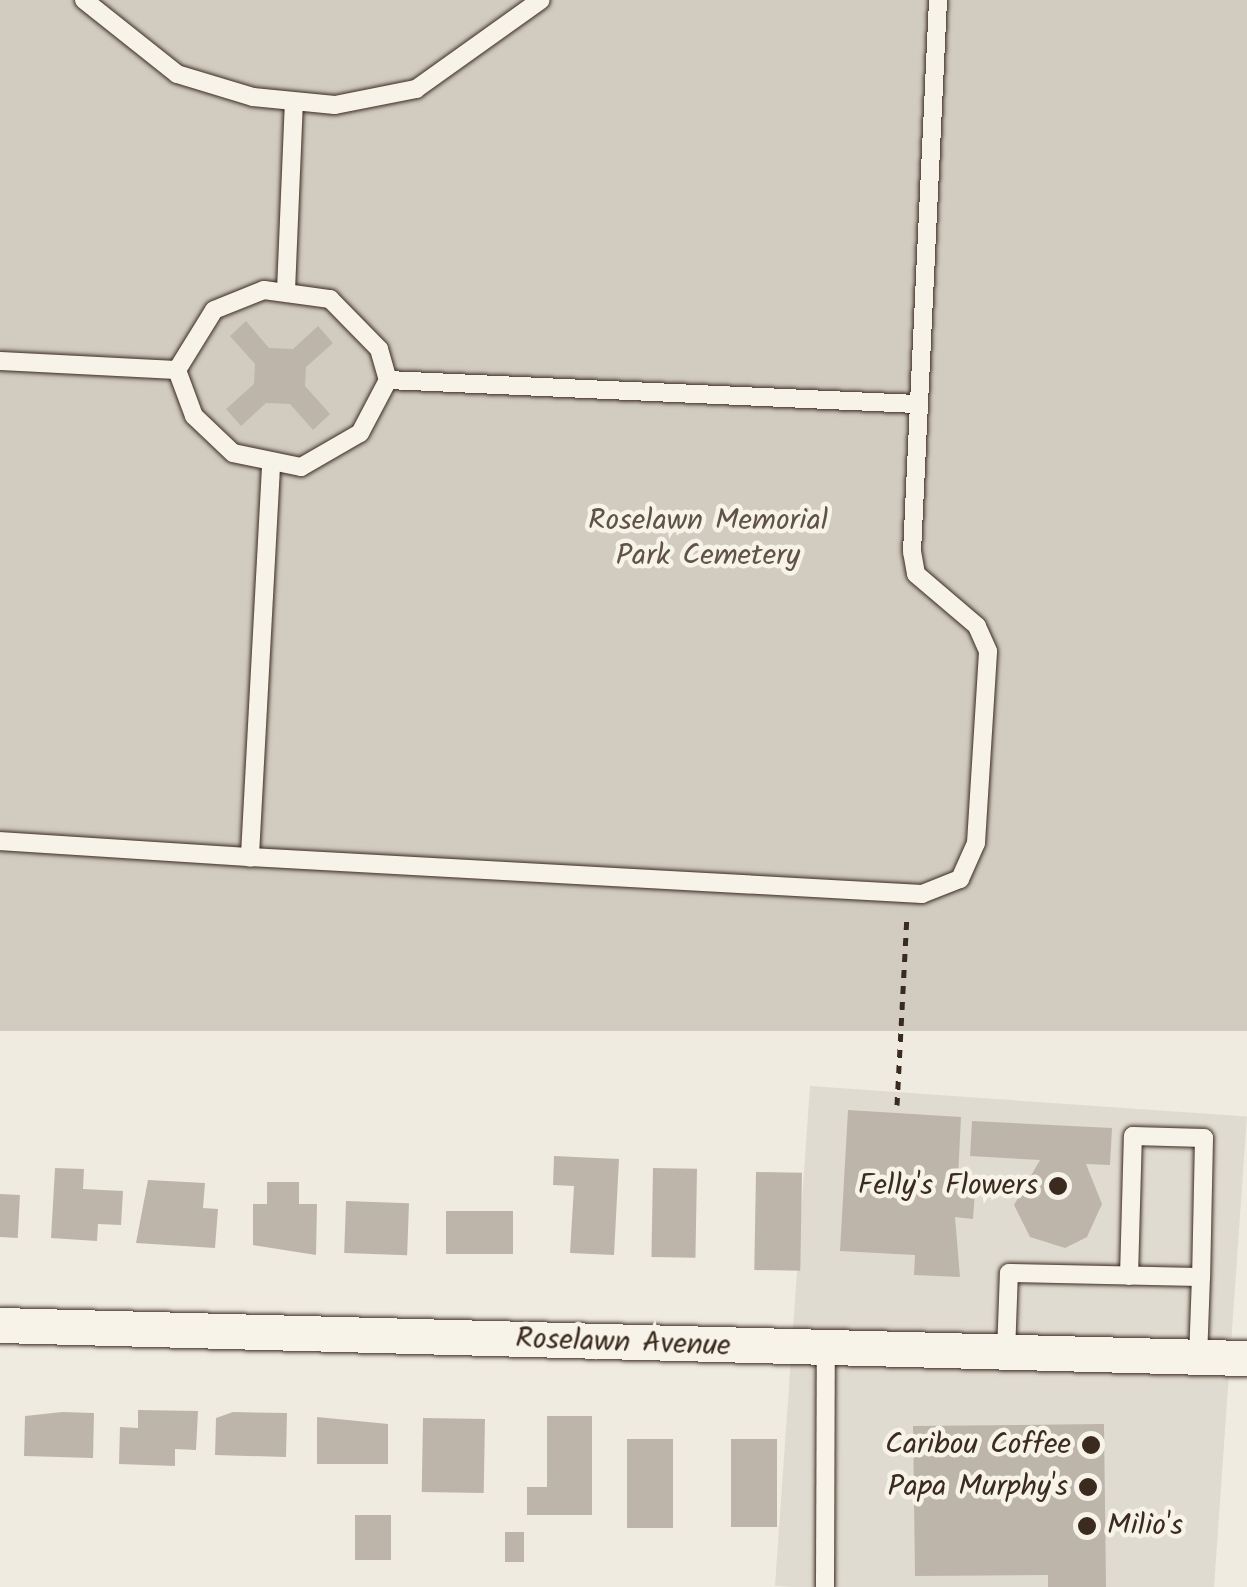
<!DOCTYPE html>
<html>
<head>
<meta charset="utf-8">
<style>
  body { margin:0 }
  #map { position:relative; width:1247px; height:1587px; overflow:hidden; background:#efebe0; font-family:Kalam,sans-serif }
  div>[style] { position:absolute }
  .built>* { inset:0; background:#e0dbd0; transform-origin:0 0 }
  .green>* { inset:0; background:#d1cbc0; transform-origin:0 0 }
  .building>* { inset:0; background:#bdb5aa; transform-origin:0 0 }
  .path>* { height:5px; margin-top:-2.5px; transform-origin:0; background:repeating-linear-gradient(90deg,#3b2a1e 0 8px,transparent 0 16px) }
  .roads { filter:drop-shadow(0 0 2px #3b2a1e) drop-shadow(0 0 2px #3b2a1e) }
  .lane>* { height:18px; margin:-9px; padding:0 9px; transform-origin:9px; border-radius:9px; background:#f7f3e8 }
  .street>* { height:35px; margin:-17.5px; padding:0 17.5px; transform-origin:17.5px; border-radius:17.5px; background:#f7f3e8 }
  .dots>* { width:28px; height:28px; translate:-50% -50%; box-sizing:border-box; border:5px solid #f7f3e8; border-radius:50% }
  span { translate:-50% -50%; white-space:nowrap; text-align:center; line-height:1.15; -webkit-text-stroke:9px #f7f3e8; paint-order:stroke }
  .park-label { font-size:30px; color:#605246 }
  .poi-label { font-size:30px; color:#3b2a1e }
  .right { translate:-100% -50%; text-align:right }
  .left { translate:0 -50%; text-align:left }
  .street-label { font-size:30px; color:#3b2a1e }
</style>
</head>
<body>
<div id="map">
  <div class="built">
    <div style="left:810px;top:1086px;width:438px;height:501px;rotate:4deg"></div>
  </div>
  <div class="green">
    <div style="left:0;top:0;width:1247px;height:1031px"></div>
  </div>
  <div class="building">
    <div style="clip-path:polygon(246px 321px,269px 348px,293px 349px,318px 326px,333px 343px,306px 367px,305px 386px,330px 414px,313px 430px,290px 404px,266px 403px,241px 426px,226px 409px,254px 384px,255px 364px,230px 336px)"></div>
    <div style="clip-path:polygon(848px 1110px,961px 1117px,958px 1178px,976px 1179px,973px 1219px,955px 1217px,960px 1277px,914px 1275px,915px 1255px,840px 1251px)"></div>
    <div style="clip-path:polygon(972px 1121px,1112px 1128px,1110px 1165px,1086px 1164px,1102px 1204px,1087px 1237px,1065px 1248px,1030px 1237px,1014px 1205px,1040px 1160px,970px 1156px)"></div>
    <div style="clip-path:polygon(554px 1156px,619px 1159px,614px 1255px,570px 1253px,574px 1186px,553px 1185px)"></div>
    <div style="clip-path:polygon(55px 1168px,84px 1169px,83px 1189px,123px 1191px,121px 1225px,98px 1224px,97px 1241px,51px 1238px)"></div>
    <div style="left:653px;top:1168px;width:44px;height:89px;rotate:1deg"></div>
    <div style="left:756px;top:1172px;width:46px;height:98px;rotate:1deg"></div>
    <div style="clip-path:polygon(148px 1180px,205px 1183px,203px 1208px,218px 1209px,215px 1248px,136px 1243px)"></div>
    <div style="clip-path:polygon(267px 1182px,299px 1182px,299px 1204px,317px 1204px,316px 1255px,253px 1245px,253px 1204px,267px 1204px)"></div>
    <div style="left:0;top:1194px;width:20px;height:43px;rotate:3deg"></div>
    <div style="left:346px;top:1201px;width:63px;height:52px;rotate:2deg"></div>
    <div style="left:446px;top:1211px;width:67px;height:43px"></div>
    <div style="clip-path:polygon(138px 1410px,198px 1411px,196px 1450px,175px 1449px,175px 1466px,119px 1464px,120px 1427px,138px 1428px)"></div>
    <div style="clip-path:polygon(62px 1412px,94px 1413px,93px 1458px,24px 1456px,25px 1416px)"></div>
    <div style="clip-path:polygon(233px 1412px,287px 1413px,286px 1457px,215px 1455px,216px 1418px)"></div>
    <div style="clip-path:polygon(547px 1416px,592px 1416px,592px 1515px,527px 1515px,527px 1487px,547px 1487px)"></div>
    <div style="clip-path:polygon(317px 1417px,388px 1424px,388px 1464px,317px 1464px)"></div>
    <div style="left:423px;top:1418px;width:62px;height:74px;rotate:1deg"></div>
    <div style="clip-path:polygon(1104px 1424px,1106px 1587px,1048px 1587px,1048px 1575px,915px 1576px,913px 1426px)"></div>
    <div style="left:627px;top:1439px;width:46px;height:89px"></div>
    <div style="left:731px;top:1439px;width:46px;height:88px"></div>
    <div style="left:355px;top:1515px;width:36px;height:45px"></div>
    <div style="left:505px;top:1532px;width:19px;height:30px"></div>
  </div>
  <div class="path">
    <div style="left:897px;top:1105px;width:188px;rotate:-87deg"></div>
  </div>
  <div class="roads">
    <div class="lane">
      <div style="left:84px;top:0;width:119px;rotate:38.5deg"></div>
      <div style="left:177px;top:74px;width:79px;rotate:16.8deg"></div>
      <div style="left:253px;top:97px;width:82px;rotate:5.6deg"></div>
      <div style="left:335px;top:105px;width:83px;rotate:-11.2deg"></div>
      <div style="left:416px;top:89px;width:153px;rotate:-35.5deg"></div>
      <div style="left:264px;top:290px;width:67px;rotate:7.8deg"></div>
      <div style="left:330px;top:299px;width:70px;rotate:45.6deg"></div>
      <div style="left:379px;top:349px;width:32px;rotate:74deg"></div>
      <div style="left:388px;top:380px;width:60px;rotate:117.8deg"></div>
      <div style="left:360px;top:433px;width:68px;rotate:150deg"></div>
      <div style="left:301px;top:467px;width:69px;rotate:-168.4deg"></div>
      <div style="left:233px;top:453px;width:54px;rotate:-136.5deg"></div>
      <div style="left:194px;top:416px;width:49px;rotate:-110.3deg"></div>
      <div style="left:177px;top:370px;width:70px;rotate:-58.3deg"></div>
      <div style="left:214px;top:310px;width:54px;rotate:-21.8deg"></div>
      <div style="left:286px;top:291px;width:187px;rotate:-87.6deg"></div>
      <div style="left:0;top:361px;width:177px;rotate:2.9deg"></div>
      <div style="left:388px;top:380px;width:530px;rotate:2.6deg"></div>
      <div style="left:271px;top:467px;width:391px;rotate:93.1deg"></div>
      <div style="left:250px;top:857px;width:673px;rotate:3.15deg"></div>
      <div style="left:922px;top:894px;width:41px;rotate:-21.5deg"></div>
      <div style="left:960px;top:879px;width:39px;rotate:-66deg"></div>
      <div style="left:976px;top:843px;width:192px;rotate:-86.4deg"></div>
      <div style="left:988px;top:651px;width:27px;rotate:-114deg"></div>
      <div style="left:977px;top:626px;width:80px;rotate:-139.6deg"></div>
      <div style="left:916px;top:574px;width:22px;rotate:-100deg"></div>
      <div style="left:912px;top:552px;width:553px;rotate:-87.3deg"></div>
      <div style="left:0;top:841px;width:251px;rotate:3.7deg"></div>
      <div style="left:1129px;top:1276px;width:140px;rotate:-88.4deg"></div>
      <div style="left:1133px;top:1136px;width:71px;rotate:1.6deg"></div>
      <div style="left:1204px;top:1138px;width:139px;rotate:91.2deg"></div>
      <div style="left:1006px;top:1353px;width:80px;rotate:-87.9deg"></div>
      <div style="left:1009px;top:1273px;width:192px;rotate:1.2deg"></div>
      <div style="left:1201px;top:1277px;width:80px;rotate:92.1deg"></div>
      <div style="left:825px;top:1587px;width:238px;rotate:-89.8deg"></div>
    </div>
    <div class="street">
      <div style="left:0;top:1325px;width:1247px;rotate:1.52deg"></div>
    </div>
  </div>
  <div class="dots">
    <div style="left:1058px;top:1186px;background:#3b2a1e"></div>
    <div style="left:1091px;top:1445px;background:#3b2a1e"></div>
    <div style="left:1088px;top:1487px;background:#3b2a1e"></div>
    <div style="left:1087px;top:1526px;background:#3b2a1e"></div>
  </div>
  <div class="park-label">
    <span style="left:708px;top:538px">Roselawn Memorial<br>Park Cemetery</span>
  </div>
  <div class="poi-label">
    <span class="right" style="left:1038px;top:1186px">Felly's Flowers</span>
    <span class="right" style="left:1071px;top:1445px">Caribou Coffee</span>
    <span class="right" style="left:1068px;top:1487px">Papa Murphy's</span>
    <span class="left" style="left:1107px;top:1526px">Milio's</span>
  </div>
  <div class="street-label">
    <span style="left:623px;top:1343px;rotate:2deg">Roselawn Avenue</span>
  </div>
</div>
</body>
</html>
